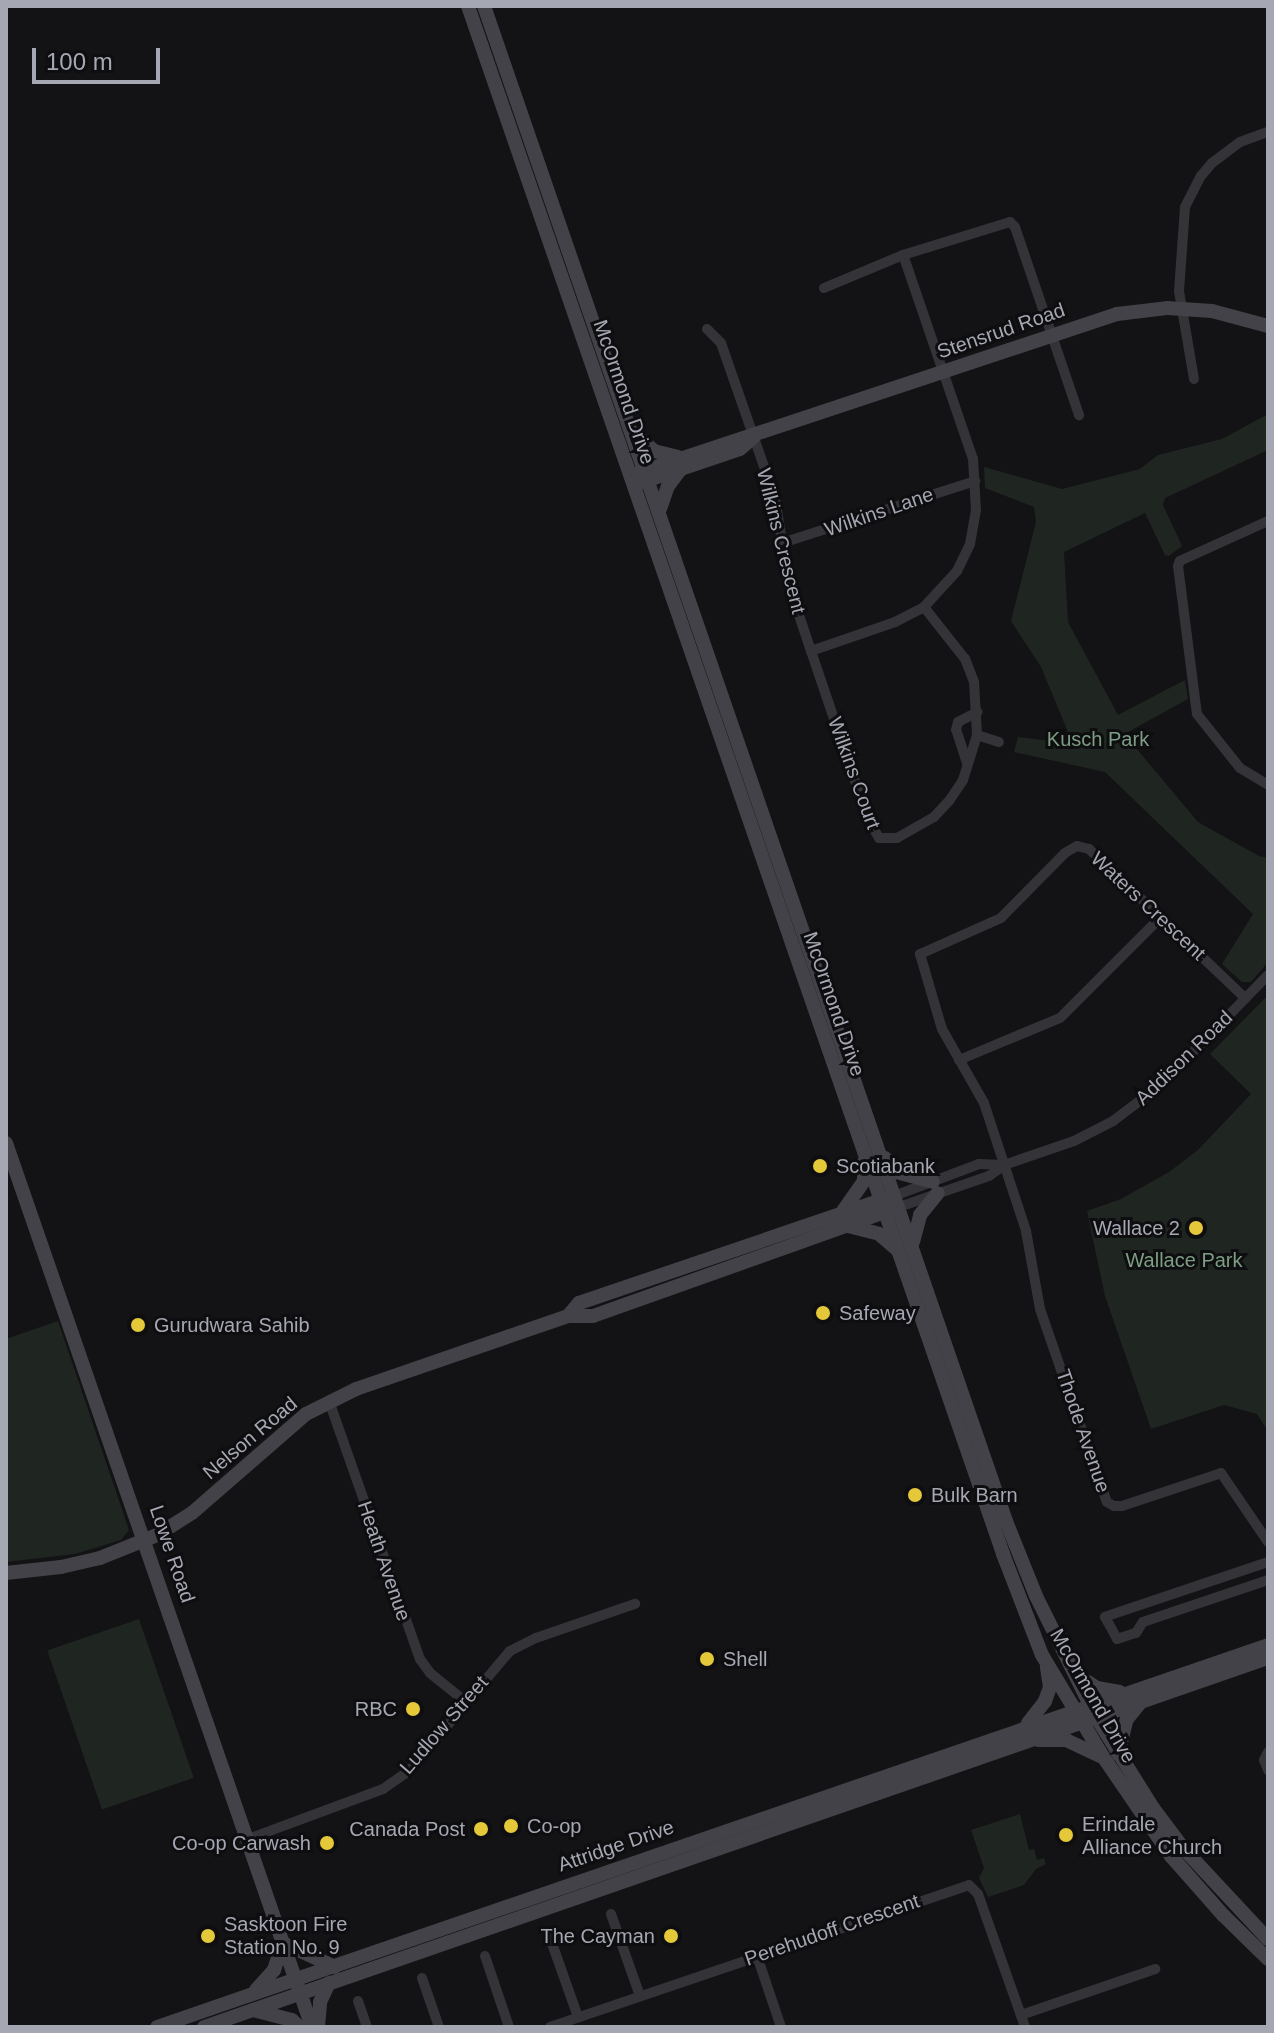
<!DOCTYPE html>
<html>
<head>
<meta charset="utf-8">
<style>
  body { margin:0 }
  #map { position:relative; width:1274px; height:2033px; overflow:hidden; background:#131214; font-family:Arial,sans-serif }
  div>[style] { position:absolute }
  .green>* { inset:0; background:#1f2621; transform-origin:0 0 }
  .street>* { height:10px; margin:-5px; padding:0 5px; transform-origin:5px; border-radius:5px; background:#343438 }
  .secondary>* { height:14px; margin:-7px; padding:0 7px; transform-origin:7px; border-radius:7px; background:#424248 }
  .dots>* { width:22px; height:22px; translate:-50% -50%; box-sizing:border-box; border:4px solid #0e0d0f; border-radius:50% }
  span { translate:-50% -50%; white-space:nowrap; text-align:center; line-height:1.15; -webkit-text-stroke:6px #0e0d0f; paint-order:stroke }
  .street-label { font-size:20px; color:#a5a7b3 }
  .park-label { font-size:20px; color:#7d9d84 }
  .poi-label { font-size:20px; color:#a5a7b3 }
  .left { translate:0 -50%; text-align:left }
  .right { translate:-100% -50%; text-align:right }
  .frame { position:absolute; inset:0; border:8px solid #a5a7b3; pointer-events:none }
  .scale { position:absolute; left:32px; top:48px; width:128px; height:36px; box-sizing:border-box; border:4px solid #a5a7b3; border-top:0; padding-left:10px; font-size:24px; line-height:28px; white-space:nowrap; color:#a5a7b3; -webkit-text-stroke:6px #0e0d0f; paint-order:stroke }
</style>
</head>
<body>
<div id="map">
  <div class="green">
    <div style="clip-path:polygon(1268px 414px,1268px 450px,1165px 498px,1163px 505px,1182px 546px,1169px 556px,1165px 555px,1145px 513px,1064px 552px,1068px 622px,1118px 715px,1185px 680px,1188px 699px,1128px 732px,1136px 748px,1198px 822px,1259px 856px,1268px 858px,1268px 962px,1251px 982px,1242px 982px,1222px 964px,1253px 914px,1105px 772px,1014px 752px,1018px 737px,1060px 742px,1068px 732px,1041px 667px,1011px 621px,1036px 522px,1034px 507px,985px 488px,984px 467px,1062px 489px,1140px 469px,1158px 455px,1222px 439px)"></div>
    <div style="clip-path:polygon(1268px 995px,1268px 1431px,1257px 1414px,1224px 1405px,1151px 1429px,1105px 1296px,1087px 1211px,1121px 1199px,1169px 1172px,1198px 1150px,1251px 1094px,1210px 1054px)"></div>
    <div style="clip-path:polygon(58px 1321px,129px 1530px,121px 1540px,75px 1554px,6px 1562px,6px 1339px)"></div>
    <div style="left:139px;top:1619px;width:168px;height:97px;rotate:71deg"></div>
    <div style="clip-path:polygon(1020px 1814px,1029px 1850px,1034px 1849px,1037px 1860px,1044px 1858px,1046px 1864px,1036px 1869px,1024px 1885px,988px 1897px,979px 1878px,984px 1868px,971px 1830px)"></div>
  </div>
  <div class="street">
    <div style="left:824px;top:288px;width:86px;rotate:-22.7deg"></div>
    <div style="left:707px;top:329px;width:20px;rotate:45deg"></div>
    <div style="left:721px;top:343px;width:164px;rotate:70.8deg"></div>
    <div style="left:775px;top:498px;width:88px;rotate:80.9deg"></div>
    <div style="left:789px;top:585px;width:70px;rotate:71.6deg"></div>
    <div style="left:811px;top:651px;width:89px;rotate:-19deg"></div>
    <div style="left:895px;top:622px;width:33px;rotate:-27deg"></div>
    <div style="left:924px;top:607px;width:49px;rotate:-47.5deg"></div>
    <div style="left:957px;top:571px;width:30px;rotate:-64deg"></div>
    <div style="left:970px;top:544px;width:34px;rotate:-80deg"></div>
    <div style="left:976px;top:511px;width:52px;rotate:-93.3deg"></div>
    <div style="left:973px;top:459px;width:216px;rotate:-108.9deg"></div>
    <div style="left:903px;top:255px;width:112px;rotate:-17.1deg"></div>
    <div style="left:1010px;top:222px;width:7px;rotate:45deg"></div>
    <div style="left:1015px;top:227px;width:199px;rotate:71.2deg"></div>
    <div style="left:1194px;top:379px;width:89px;rotate:-99.7deg"></div>
    <div style="left:1179px;top:291px;width:84px;rotate:-85.9deg"></div>
    <div style="left:1185px;top:207px;width:35px;rotate:-63deg"></div>
    <div style="left:1201px;top:176px;width:17px;rotate:-50deg"></div>
    <div style="left:1212px;top:163px;width:35px;rotate:-37deg"></div>
    <div style="left:1240px;top:142px;width:30px;rotate:-20deg"></div>
    <div style="left:1268px;top:521px;width:97px;rotate:155.6deg"></div>
    <div style="left:1180px;top:561px;width:5px;rotate:112deg"></div>
    <div style="left:1178px;top:566px;width:149px;rotate:82.7deg"></div>
    <div style="left:1197px;top:714px;width:69px;rotate:51.5deg"></div>
    <div style="left:1240px;top:768px;width:33px;rotate:31deg"></div>
    <div style="left:782px;top:543px;width:203px;rotate:-17.8deg"></div>
    <div style="left:811px;top:651px;width:177px;rotate:71.3deg"></div>
    <div style="left:868px;top:819px;width:22px;rotate:60deg"></div>
    <div style="left:879px;top:838px;width:18px"></div>
    <div style="left:897px;top:838px;width:43px;rotate:-29.6deg"></div>
    <div style="left:934px;top:817px;width:22px;rotate:-47deg"></div>
    <div style="left:949px;top:801px;width:25px;rotate:-56deg"></div>
    <div style="left:963px;top:780px;width:47px;rotate:-72.7deg"></div>
    <div style="left:977px;top:735px;width:53px;rotate:-93.2deg"></div>
    <div style="left:974px;top:682px;width:25px;rotate:-111deg"></div>
    <div style="left:965px;top:659px;width:66px;rotate:-128.3deg"></div>
    <div style="left:977px;top:735px;width:23px;rotate:18deg"></div>
    <div style="left:967px;top:763px;width:35px;rotate:-108deg"></div>
    <div style="left:956px;top:730px;width:8px;rotate:-76deg"></div>
    <div style="left:958px;top:722px;width:22px;rotate:-27deg"></div>
    <div style="left:1245px;top:998px;width:216px;rotate:-136.3deg"></div>
    <div style="left:1089px;top:849px;width:12px;rotate:-166deg"></div>
    <div style="left:1077px;top:846px;width:14px;rotate:150deg"></div>
    <div style="left:1065px;top:853px;width:91px;rotate:134.6deg"></div>
    <div style="left:1001px;top:918px;width:89px;rotate:156deg"></div>
    <div style="left:920px;top:954px;width:78px;rotate:73.7deg"></div>
    <div style="left:942px;top:1029px;width:85px;rotate:60.4deg"></div>
    <div style="left:984px;top:1103px;width:135px;rotate:71.8deg"></div>
    <div style="left:1026px;top:1231px;width:79px;rotate:79.8deg"></div>
    <div style="left:1040px;top:1309px;width:204px;rotate:70.9deg"></div>
    <div style="left:1107px;top:1502px;width:8px;rotate:30deg"></div>
    <div style="left:1114px;top:1506px;width:8px"></div>
    <div style="left:1122px;top:1506px;width:104px;rotate:-18.4deg"></div>
    <div style="left:1221px;top:1473px;width:83px;rotate:55.7deg"></div>
    <div style="left:959px;top:1060px;width:109px;rotate:-22.6deg"></div>
    <div style="left:1060px;top:1018px;width:143px;rotate:-45deg"></div>
    <div style="left:894px;top:1196px;width:91px;rotate:-20.6deg"></div>
    <div style="left:979px;top:1164px;width:25px;rotate:2deg"></div>
    <div style="left:899px;top:1207px;width:95px;rotate:-19deg"></div>
    <div style="left:989px;top:1176px;width:19px;rotate:-36deg"></div>
    <div style="left:1004px;top:1165px;width:74px;rotate:-18.9deg"></div>
    <div style="left:1074px;top:1141px;width:44px;rotate:-27.1deg"></div>
    <div style="left:1113px;top:1121px;width:61px;rotate:-37.1deg"></div>
    <div style="left:1162px;top:1084px;width:152px;rotate:-45.8deg"></div>
    <div style="left:329px;top:1401px;width:274px;rotate:70.6deg"></div>
    <div style="left:420px;top:1659px;width:17px;rotate:54deg"></div>
    <div style="left:430px;top:1673px;width:46px;rotate:38.9deg"></div>
    <div style="left:1268px;top:1562px;width:172px;rotate:161.4deg"></div>
    <div style="left:1105px;top:1617px;width:25px;rotate:61deg"></div>
    <div style="left:1117px;top:1639px;width:20px;rotate:-18deg"></div>
    <div style="left:1136px;top:1633px;width:13px;rotate:-58deg"></div>
    <div style="left:1143px;top:1622px;width:132px;rotate:-18.6deg"></div>
    <div style="left:1268px;top:1752px;width:9px;rotate:117deg"></div>
    <div style="left:1264px;top:1760px;width:11px;rotate:68deg"></div>
    <div style="left:248px;top:1839px;width:144px;rotate:-20.3deg"></div>
    <div style="left:383px;top:1789px;width:33px;rotate:-35deg"></div>
    <div style="left:410px;top:1770px;width:155px;rotate:-50deg"></div>
    <div style="left:510px;top:1651px;width:29px;rotate:-27deg"></div>
    <div style="left:536px;top:1638px;width:105px;rotate:-19deg"></div>
    <div style="left:611px;top:1914px;width:87px;rotate:70.5deg"></div>
    <div style="left:549px;top:1935px;width:87px;rotate:70.5deg"></div>
    <div style="left:485px;top:1956px;width:75px;rotate:71.3deg"></div>
    <div style="left:757px;top:1956px;width:75px;rotate:71.3deg"></div>
    <div style="left:422px;top:1978px;width:52px;rotate:70.9deg"></div>
    <div style="left:358px;top:2001px;width:28px;rotate:71deg"></div>
    <div style="left:1021px;top:2015px;width:142px;rotate:-18.9deg"></div>
    <div style="left:550px;top:2027px;width:442px;rotate:-18.7deg"></div>
    <div style="left:969px;top:1885px;width:13px;rotate:45deg"></div>
    <div style="left:978px;top:1894px;width:141px;rotate:70.5deg"></div>
  </div>
  <div class="secondary">
    <div style="left:468px;top:6px;width:1638px;rotate:70.93deg"></div>
    <div style="left:1003px;top:1554px;width:108px;rotate:68.9deg"></div>
    <div style="left:1042px;top:1655px;width:120px;rotate:59deg"></div>
    <div style="left:1104px;top:1758px;width:119px;rotate:55.6deg"></div>
    <div style="left:1171px;top:1856px;width:79px;rotate:48.6deg"></div>
    <div style="left:1223px;top:1915px;width:63px;rotate:44.4deg"></div>
    <div style="left:484px;top:6px;width:1602px;rotate:70.99deg"></div>
    <div style="left:1006px;top:1521px;width:81px;rotate:68.2deg"></div>
    <div style="left:1036px;top:1596px;width:135px;rotate:63.6deg"></div>
    <div style="left:1096px;top:1717px;width:107px;rotate:57.9deg"></div>
    <div style="left:1153px;top:1808px;width:50px;rotate:53.1deg"></div>
    <div style="left:1183px;top:1848px;width:125px;rotate:47deg"></div>
    <div style="left:634px;top:433px;width:27px;rotate:42deg"></div>
    <div style="left:654px;top:451px;width:25px;rotate:14deg"></div>
    <div style="left:638px;top:473px;width:505px;rotate:-18.36deg"></div>
    <div style="left:1117px;top:314px;width:50px;rotate:-6.8deg"></div>
    <div style="left:1167px;top:308px;width:45px;rotate:3.8deg"></div>
    <div style="left:1212px;top:311px;width:58px;rotate:15deg"></div>
    <div style="left:642px;top:482px;width:103px;rotate:-18.6deg"></div>
    <div style="left:740px;top:449px;width:18px;rotate:-41deg"></div>
    <div style="left:660px;top:509px;width:24px;rotate:-71deg"></div>
    <div style="left:668px;top:486px;width:21px;rotate:-53deg"></div>
    <div style="left:6px;top:1143px;width:935px;rotate:70.91deg"></div>
    <div style="left:885px;top:1158px;width:18px;rotate:52deg"></div>
    <div style="left:896px;top:1172px;width:38px;rotate:15deg"></div>
    <div style="left:843px;top:1211px;width:37px;rotate:-55deg"></div>
    <div style="left:864px;top:1181px;width:19px;rotate:-90deg"></div>
    <div style="left:848px;top:1226px;width:32px;rotate:14deg"></div>
    <div style="left:879px;top:1234px;width:23px;rotate:41deg"></div>
    <div style="left:913px;top:1242px;width:28px;rotate:-75deg"></div>
    <div style="left:920px;top:1215px;width:28px;rotate:-51deg"></div>
    <div style="left:568px;top:1316px;width:17px;rotate:-50deg"></div>
    <div style="left:579px;top:1303px;width:326px;rotate:-18.8deg"></div>
    <div style="left:6px;top:1573px;width:55px;rotate:-6.2deg"></div>
    <div style="left:61px;top:1567px;width:40px;rotate:-13deg"></div>
    <div style="left:100px;top:1558px;width:61px;rotate:-22deg"></div>
    <div style="left:157px;top:1535px;width:41px;rotate:-32.2deg"></div>
    <div style="left:192px;top:1513px;width:151px;rotate:-41deg"></div>
    <div style="left:306px;top:1414px;width:56px;rotate:-26.6deg"></div>
    <div style="left:356px;top:1389px;width:224px;rotate:-19deg"></div>
    <div style="left:568px;top:1316px;width:25px"></div>
    <div style="left:593px;top:1316px;width:316px;rotate:-19.6deg"></div>
    <div style="left:1077px;top:1675px;width:24px;rotate:33deg"></div>
    <div style="left:1097px;top:1688px;width:23px;rotate:10deg"></div>
    <div style="left:1028px;top:1723px;width:28px;rotate:-52deg"></div>
    <div style="left:1045px;top:1701px;width:15px;rotate:-70deg"></div>
    <div style="left:1050px;top:1687px;width:20px;rotate:-99deg"></div>
    <div style="left:1038px;top:1740px;width:28px"></div>
    <div style="left:1066px;top:1740px;width:38px;rotate:25deg"></div>
    <div style="left:1118px;top:1754px;width:36px;rotate:-76deg"></div>
    <div style="left:1127px;top:1719px;width:19px;rotate:-51deg"></div>
    <div style="left:283px;top:1943px;width:57px;rotate:24.8deg"></div>
    <div style="left:256px;top:1990px;width:27px;rotate:-48deg"></div>
    <div style="left:274px;top:1970px;width:28px;rotate:-72deg"></div>
    <div style="left:253px;top:2010px;width:40px;rotate:14.4deg"></div>
    <div style="left:292px;top:2020px;width:10px;rotate:45deg"></div>
    <div style="left:157px;top:2027px;width:1175px;rotate:-18.97deg"></div>
    <div style="left:204px;top:2027px;width:1126px;rotate:-19.13deg"></div>
    <div style="left:318px;top:2027px;width:25px;rotate:-85deg"></div>
    <div style="left:320px;top:2002px;width:21px;rotate:-65deg"></div>
  </div>
  <div class="dots">
    <div style="left:820px;top:1166px;background:#e4c83a"></div>
    <div style="left:1196px;top:1228px;background:#e4c83a"></div>
    <div style="left:823px;top:1313px;background:#e4c83a"></div>
    <div style="left:138px;top:1325px;background:#e4c83a"></div>
    <div style="left:915px;top:1495px;background:#e4c83a"></div>
    <div style="left:707px;top:1659px;background:#e4c83a"></div>
    <div style="left:413px;top:1709px;background:#e4c83a"></div>
    <div style="left:511px;top:1826px;background:#e4c83a"></div>
    <div style="left:481px;top:1829px;background:#e4c83a"></div>
    <div style="left:1066px;top:1835px;background:#e4c83a"></div>
    <div style="left:327px;top:1843px;background:#e4c83a"></div>
    <div style="left:208px;top:1936px;background:#e4c83a"></div>
    <div style="left:671px;top:1936px;background:#e4c83a"></div>
  </div>
  <div class="street-label">
    <span style="left:1001px;top:331px;rotate:-19deg">Stensrud Road</span>
    <span style="left:624px;top:392px;rotate:71deg">McOrmond Drive</span>
    <span style="left:879px;top:512px;rotate:-19deg">Wilkins Lane</span>
    <span style="left:781px;top:541px;rotate:76deg">Wilkins Crescent</span>
    <span style="left:854px;top:773px;rotate:70deg">Wilkins Court</span>
    <span style="left:1148px;top:906px;rotate:43deg">Waters Crescent</span>
    <span style="left:834px;top:1004px;rotate:71deg">McOrmond Drive</span>
    <span style="left:1184px;top:1058px;rotate:-44deg">Addison Road</span>
    <span style="left:1083px;top:1431px;rotate:71deg">Thode Avenue</span>
    <span style="left:250px;top:1438px;rotate:-40deg">Nelson Road</span>
    <span style="left:172px;top:1554px;rotate:71deg">Lowe Road</span>
    <span style="left:384px;top:1561px;rotate:71deg">Heath Avenue</span>
    <span style="left:1093px;top:1696px;rotate:60deg">McOrmond Drive</span>
    <span style="left:444px;top:1725px;rotate:-49deg">Ludlow Street</span>
    <span style="left:616px;top:1846px;rotate:-19deg">Attridge Drive</span>
    <span style="left:832px;top:1930px;rotate:-19deg">Perehudoff Crescent</span>
  </div>
  <div class="park-label">
    <span style="left:1098px;top:739px">Kusch Park</span>
    <span style="left:1184px;top:1260px">Wallace Park</span>
  </div>
  <div class="poi-label">
    <span class="left" style="left:836px;top:1166px">Scotiabank</span>
    <span class="right" style="left:1180px;top:1228px">Wallace 2</span>
    <span class="left" style="left:839px;top:1313px">Safeway</span>
    <span class="left" style="left:154px;top:1325px">Gurudwara Sahib</span>
    <span class="left" style="left:931px;top:1495px">Bulk Barn</span>
    <span class="left" style="left:723px;top:1659px">Shell</span>
    <span class="right" style="left:397px;top:1709px">RBC</span>
    <span class="left" style="left:1082px;top:1836px">Erindale<br>Alliance Church</span>
    <span class="left" style="left:527px;top:1826px">Co-op</span>
    <span class="right" style="left:465px;top:1829px">Canada Post</span>
    <span class="right" style="left:311px;top:1843px">Co-op Carwash</span>
    <span class="left" style="left:224px;top:1936px">Sasktoon Fire<br>Station No. 9</span>
    <span class="right" style="left:655px;top:1936px">The Cayman</span>
  </div>
  <div class="frame"></div>
  <div class="scale">100 m</div>
</div>
</body>
</html>
